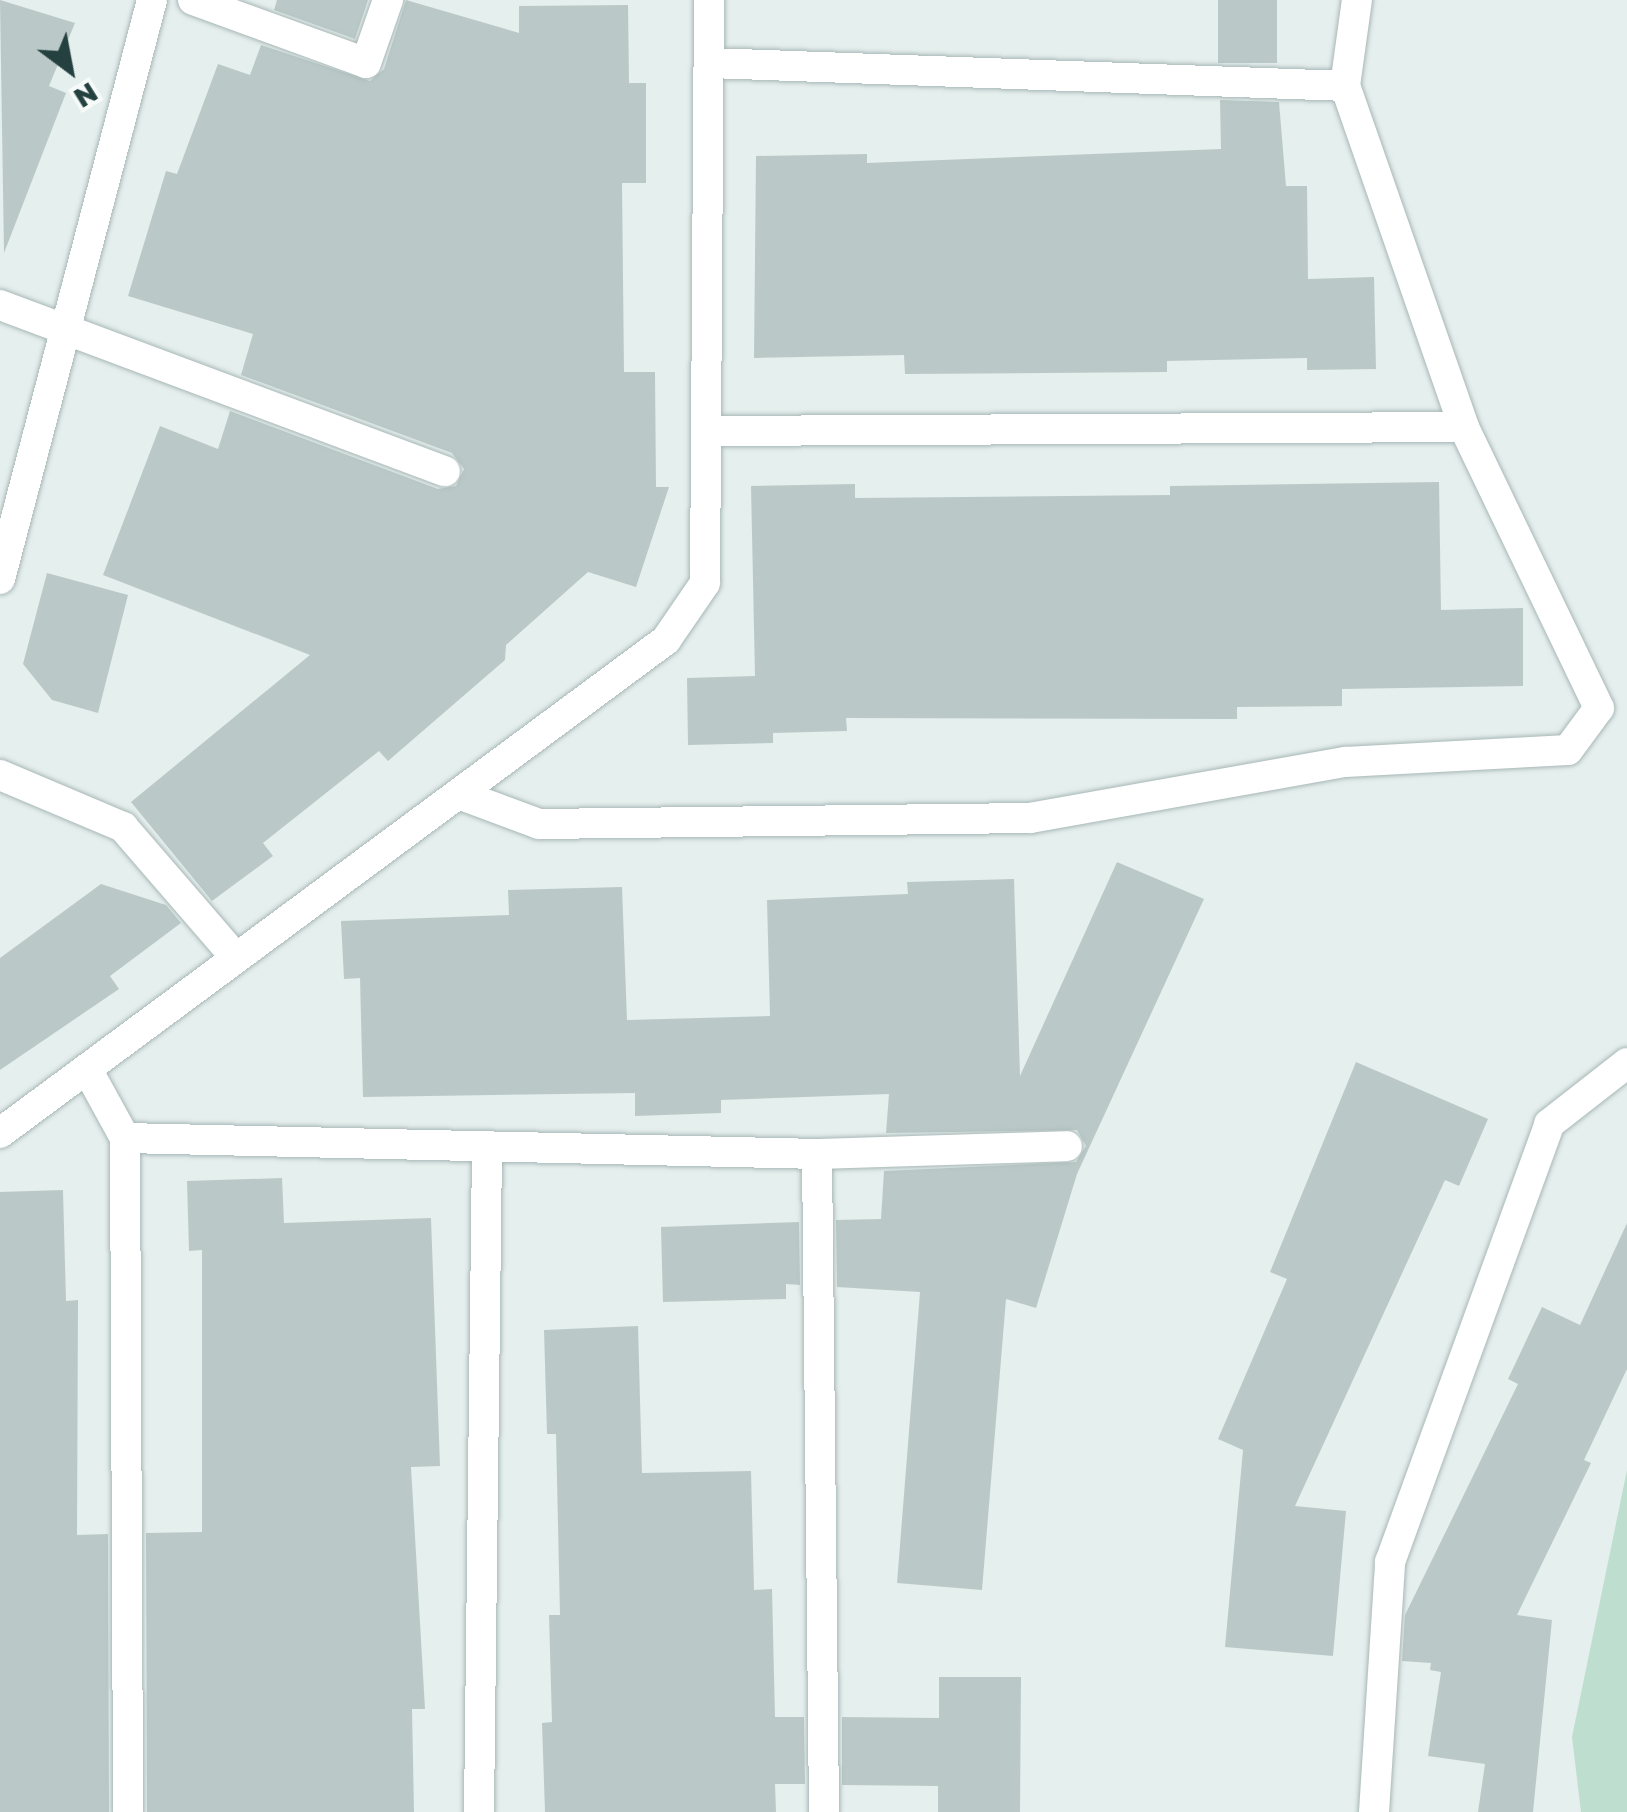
<!DOCTYPE html>
<html>
<head>
<meta charset="utf-8">
<style>
  body { margin:0 }
  #map { position:relative; width:1627px; height:1812px; overflow:hidden; background:#e5efed; font-family:"Golos Text",sans-serif }
  div>[style] { position:absolute }
  .green>* { inset:0; background:#bedfcf }
  .building>* { inset:0; background:#bac9c7; transform-origin:0 0 }
  .roads { filter:drop-shadow(0 0 2px #a7b7b6) drop-shadow(0 0 2px #a7b7b6) }
  .minor>* { height:30px; margin:-15px; padding:0 15px; transform-origin:15px; border-radius:15px; background:#fff }
  span { translate:-50% -50%; white-space:nowrap; text-align:center; line-height:1.15; -webkit-text-stroke:10px #f6fbf9; paint-order:stroke }
  .north { position:absolute; left:20px; top:20px; width:100px; height:100px; -webkit-text-stroke:8px #f6fbf9; paint-order:stroke; rotate:148deg; font-size:28px; font-weight:700; line-height:40px; text-align:center; color:#244140 }
  .north::after { content:''; display:block; margin:auto; width:35px; height:45px; background:#244140; clip-path:polygon(50% 0,100% 100%,50% 72%,0 100%) }
</style>
</head>
<body>
<div id="map">
  <div class="green">
    <div style="clip-path:polygon(1627px 1470px,1627px 1812px,1581px 1812px,1572px 1737px)"></div>
  </div>
  <div class="building">
    <div style="clip-path:polygon(0 0,75px 23px,49px 86px,66px 93px,4px 253px)"></div>
    <div style="clip-path:polygon(277px 0,368px 0,355px 39px,274px 10px)"></div>
    <div style="clip-path:polygon(406px 0,519px 33px,519px 6px,628px 5px,629px 83px,646px 83px,646px 183px,622px 183px,624px 372px,655px 372px,656px 487px,669px 487px,636px 587px,588px 572px,506px 645px,505px 660px,388px 761px,379px 751px,263px 843px,273px 856px,212px 901px,131px 802px,310px 655px,103px 575px,160px 426px,218px 449px,230px 411px,438px 489px,456px 486px,464px 469px,452px 453px,241px 375px,253px 334px,128px 296px,166px 171px,177px 174px,218px 64px,250px 75px,261px 45px,370px 81px,384px 69px)"></div>
    <div style="left:1218px;top:0;width:59px;height:63px"></div>
    <div style="clip-path:polygon(1220px 100px,1279px 102px,1286px 186px,1307px 186px,1308px 279px,1374px 277px,1376px 369px,1307px 370px,1307px 358px,1167px 361px,1167px 372px,905px 374px,904px 355px,754px 358px,756px 156px,867px 154px,867px 163px,1221px 149px)"></div>
    <div style="clip-path:polygon(1439px 482px,1441px 610px,1523px 608px,1523px 686px,1342px 689px,1342px 706px,1237px 707px,1237px 719px,846px 718px,847px 731px,773px 733px,773px 743px,688px 745px,687px 678px,755px 676px,751px 486px,855px 484px,855px 498px,1170px 495px,1170px 486px)"></div>
    <div style="clip-path:polygon(47px 573px,128px 595px,98px 713px,52px 700px,23px 664px)"></div>
    <div style="clip-path:polygon(1117px 862px,1204px 899px,1077px 1174px,1036px 1308px,1006px 1299px,982px 1590px,897px 1583px,920px 1292px,837px 1287px,836px 1220px,881px 1219px,884px 1171px,1076px 1162px,1086px 1146px,1077px 1130px,886px 1133px,889px 1094px,721px 1100px,721px 1113px,635px 1116px,635px 1093px,363px 1097px,360px 978px,344px 979px,341px 921px,509px 915px,508px 890px,622px 887px,627px 1020px,770px 1016px,767px 900px,908px 894px,907px 882px,1014px 879px,1020px 1076px)"></div>
    <div style="clip-path:polygon(101px 884px,166px 905px,181px 923px,110px 976px,119px 989px,0 1070px,0 958px)"></div>
    <div style="clip-path:polygon(1356px 1062px,1488px 1119px,1459px 1186px,1445px 1180px,1295px 1506px,1346px 1511px,1333px 1656px,1225px 1647px,1243px 1450px,1218px 1439px,1287px 1279px,1270px 1272px)"></div>
    <div style="clip-path:polygon(282px 1178px,284px 1223px,431px 1218px,440px 1466px,411px 1467px,425px 1709px,412px 1709px,414px 1812px,147px 1812px,146px 1533px,202px 1532px,202px 1250px,189px 1251px,187px 1181px)"></div>
    <div style="clip-path:polygon(63px 1190px,66px 1301px,78px 1300px,77px 1535px,108px 1534px,109px 1812px,0 1812px,0 1192px)"></div>
    <div style="clip-path:polygon(799px 1222px,800px 1285px,786px 1284px,786px 1299px,663px 1302px,661px 1227px)"></div>
    <div style="clip-path:polygon(1627px 1223px,1627px 1369px,1584px 1460px,1591px 1463px,1517px 1615px,1552px 1620px,1533px 1812px,1478px 1812px,1485px 1764px,1428px 1756px,1441px 1672px,1430px 1670px,1431px 1663px,1402px 1661px,1405px 1615px,1518px 1384px,1508px 1379px,1542px 1307px,1580px 1325px)"></div>
    <div style="clip-path:polygon(638px 1326px,642px 1473px,751px 1471px,754px 1590px,772px 1589px,775px 1717px,804px 1717px,805px 1784px,775px 1784px,776px 1812px,545px 1812px,542px 1723px,552px 1722px,549px 1615px,560px 1615px,556px 1434px,547px 1434px,544px 1330px)"></div>
    <div style="clip-path:polygon(939px 1677px,1021px 1677px,1020px 1812px,938px 1812px,938px 1786px,842px 1785px,842px 1717px,939px 1718px)"></div>
  </div>
  <div class="roads">
    <div class="minor">
      <div style="left:193px;top:0;width:184px;rotate:20deg"></div>
      <div style="left:366px;top:63px;width:67px;rotate:-70.8deg"></div>
      <div style="left:710px;top:63px;width:635px;rotate:2.07deg"></div>
      <div style="left:0;top:305px;width:475px;rotate:20.5deg"></div>
      <div style="left:706px;top:431px;width:758px;rotate:-0.3deg"></div>
      <div style="left:0;top:579px;width:599px;rotate:-75.29deg"></div>
      <div style="left:0;top:775px;width:134px;rotate:22.9deg"></div>
      <div style="left:123px;top:827px;width:173px;rotate:49.2deg"></div>
      <div style="left:461px;top:795px;width:83px;rotate:20.4deg"></div>
      <div style="left:539px;top:824px;width:491px;rotate:-0.7deg"></div>
      <div style="left:1030px;top:818px;width:320px;rotate:-10.1deg"></div>
      <div style="left:1345px;top:762px;width:223px;rotate:-3.1deg"></div>
      <div style="left:1568px;top:750px;width:52px;rotate:-53.6deg"></div>
      <div style="left:1599px;top:708px;width:312px;rotate:-115.7deg"></div>
      <div style="left:1464px;top:427px;width:361px;rotate:-109.2deg"></div>
      <div style="left:1345px;top:86px;width:87px;rotate:-82.1deg"></div>
      <div style="left:87px;top:1069px;width:79px;rotate:61.2deg"></div>
      <div style="left:125px;top:1138px;width:674px;rotate:89.74deg"></div>
      <div style="left:0;top:1133px;width:829px;rotate:-36.51deg"></div>
      <div style="left:666px;top:640px;width:69px;rotate:-55.6deg"></div>
      <div style="left:705px;top:583px;width:583px;rotate:-89.61deg"></div>
      <div style="left:125px;top:1138px;width:692px;rotate:1.32deg"></div>
      <div style="left:817px;top:1154px;width:658px;rotate:89.39deg"></div>
      <div style="left:817px;top:1154px;width:250px;rotate:-1.8deg"></div>
      <div style="left:479px;top:1812px;width:664px;rotate:-89.31deg"></div>
      <div style="left:1374px;top:1812px;width:251px;rotate:-86.3deg"></div>
      <div style="left:1390px;top:1562px;width:466px;rotate:-70deg"></div>
      <div style="left:1549px;top:1124px;width:99px;rotate:-38deg"></div>
    </div>
  </div>
  <div class="north">N</div>
</div>
</body>
</html>
